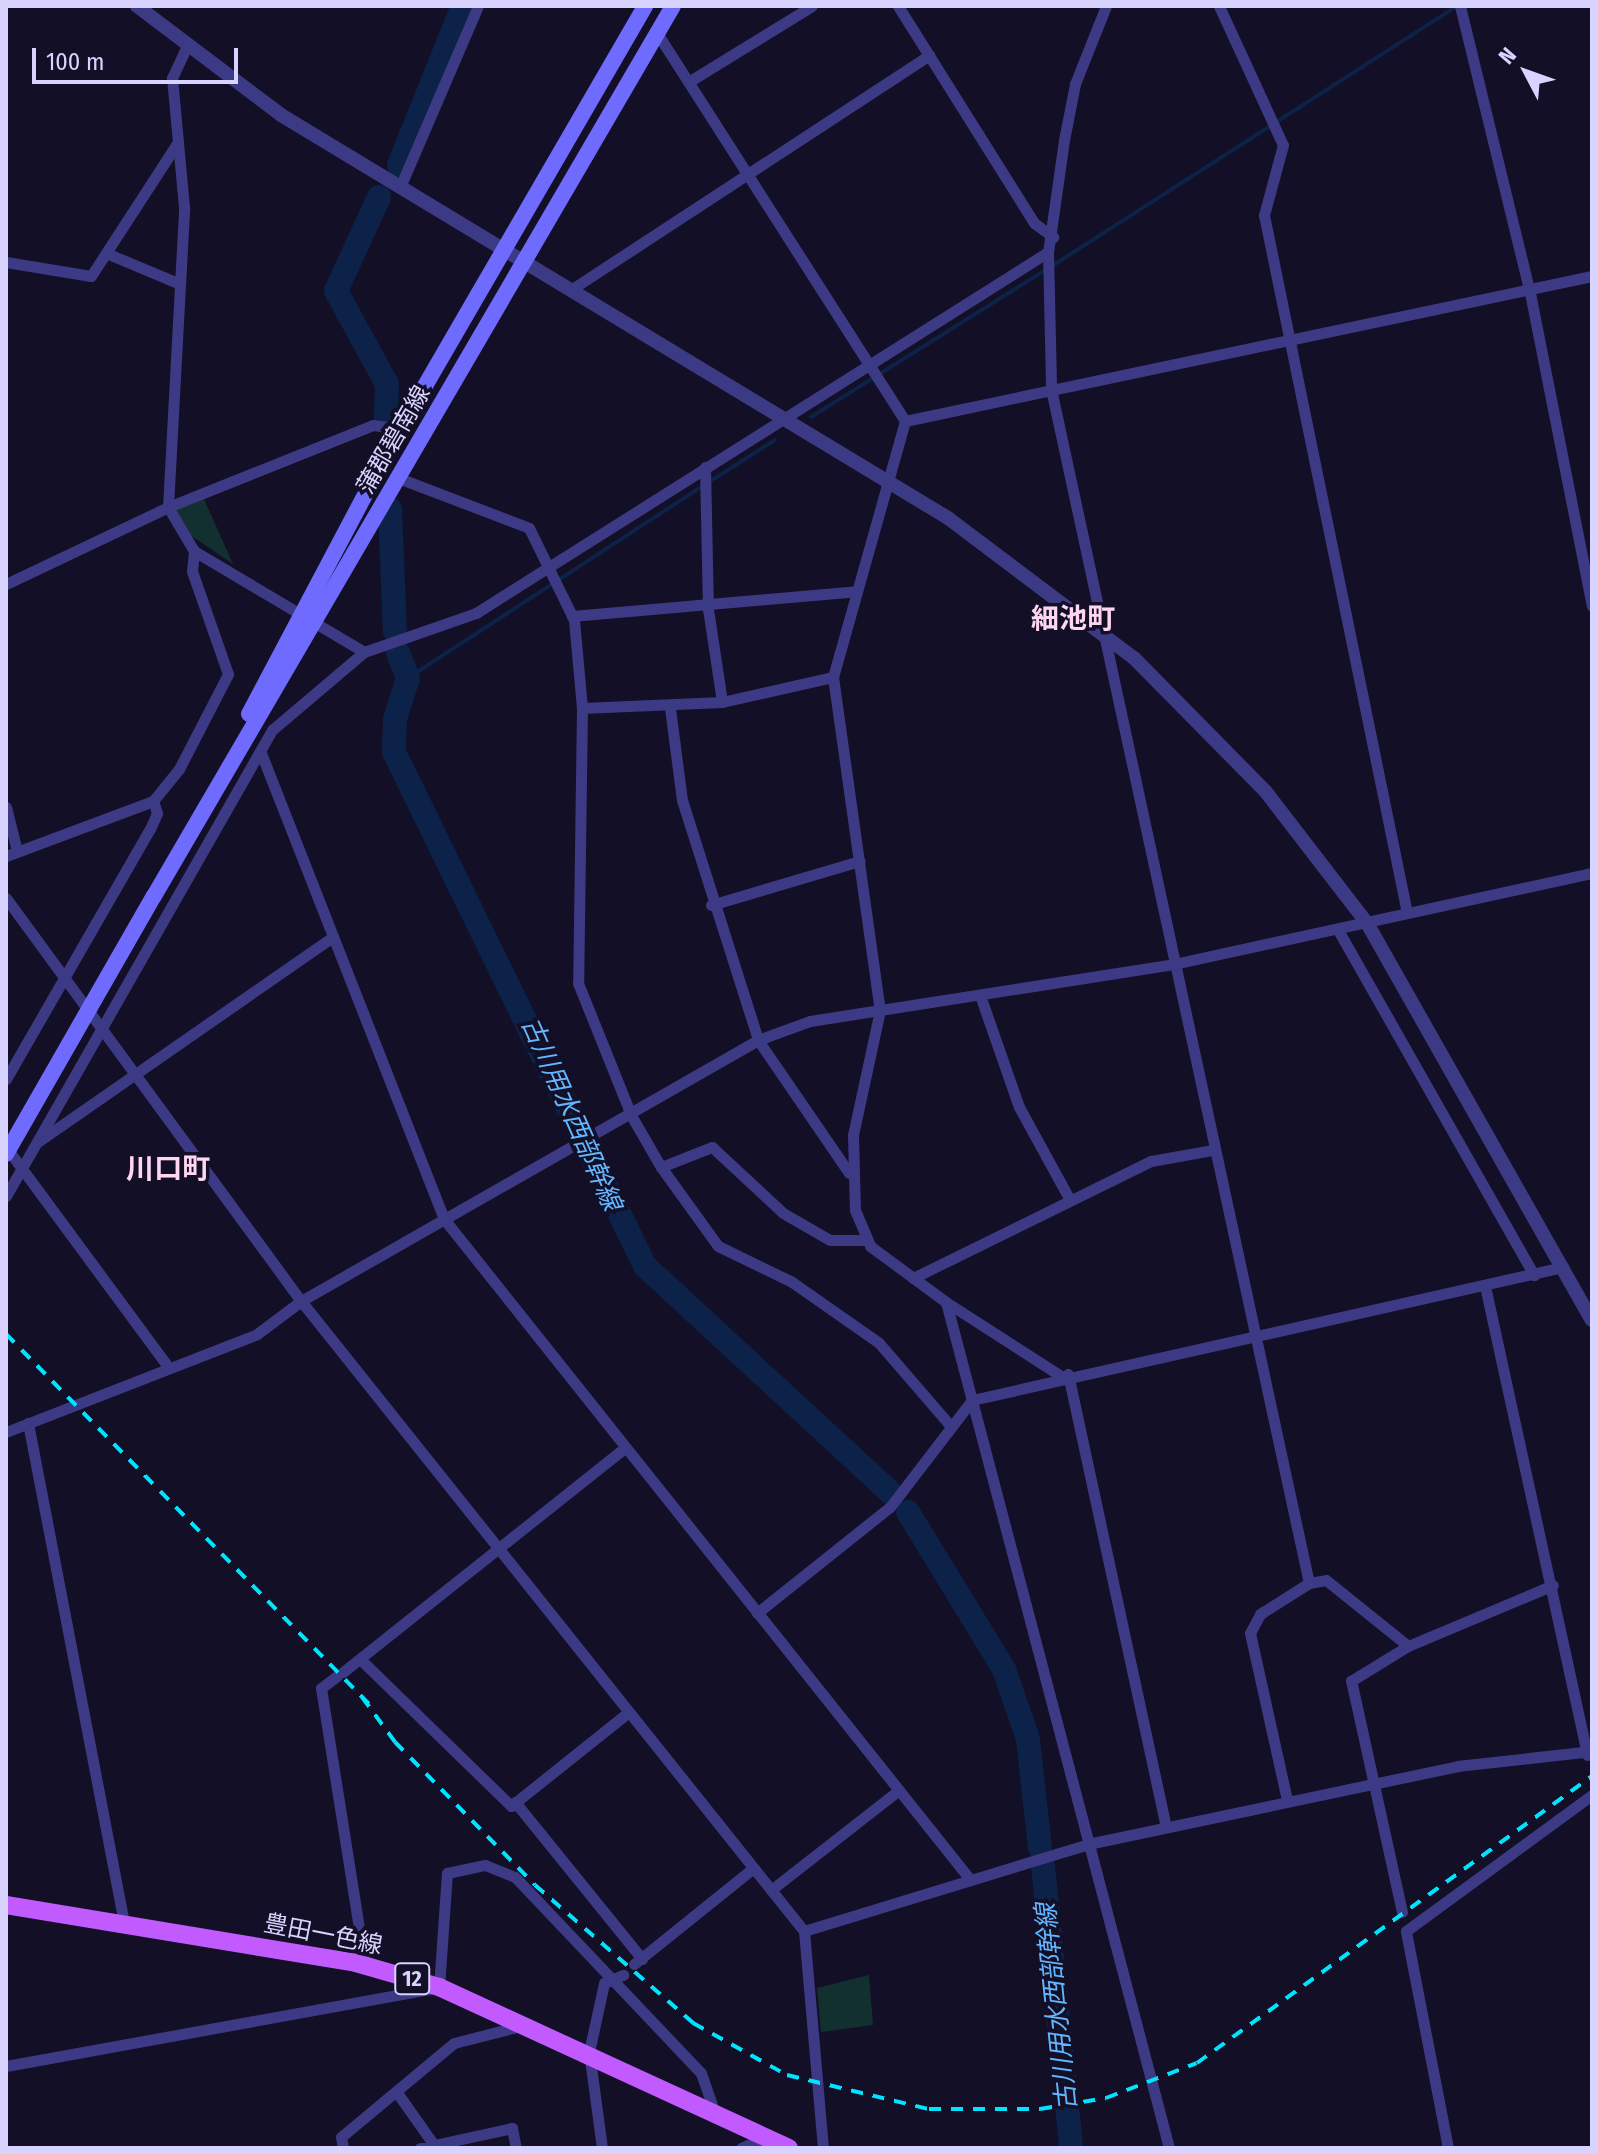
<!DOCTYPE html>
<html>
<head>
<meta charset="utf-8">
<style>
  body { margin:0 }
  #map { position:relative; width:1598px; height:2154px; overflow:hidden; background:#130f26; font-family:"Fira Sans Condensed","Noto Sans JP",sans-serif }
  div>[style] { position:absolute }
  .green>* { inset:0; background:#12302f }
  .stream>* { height:4px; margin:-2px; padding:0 2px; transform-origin:2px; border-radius:2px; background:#0c2248 }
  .river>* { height:24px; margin:-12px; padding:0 12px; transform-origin:12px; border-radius:12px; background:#0c2248 }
  .minor>* { height:11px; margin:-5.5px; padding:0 5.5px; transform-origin:5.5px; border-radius:5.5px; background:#3d3a85 }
  .tertiary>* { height:14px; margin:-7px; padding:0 7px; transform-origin:7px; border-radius:7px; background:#3d3a85 }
  .secondary>* { height:16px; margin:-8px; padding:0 8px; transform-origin:8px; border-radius:8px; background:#6f6bff }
  .primary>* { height:18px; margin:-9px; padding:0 9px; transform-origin:9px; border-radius:9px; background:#c25bff }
  .rail>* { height:4px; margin-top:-2px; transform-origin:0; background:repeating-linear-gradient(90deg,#00e5ff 0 12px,transparent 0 22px) }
  .secondary-bridge>* { height:16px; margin:-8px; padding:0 8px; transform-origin:8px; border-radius:8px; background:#6f6bff }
  span { translate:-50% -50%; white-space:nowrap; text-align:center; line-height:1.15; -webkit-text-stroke:7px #130f26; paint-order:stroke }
  .shield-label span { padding:2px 6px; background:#130f26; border:2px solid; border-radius:6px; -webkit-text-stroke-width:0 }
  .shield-label { font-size:22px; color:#d9d4ff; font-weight:700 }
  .street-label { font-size:24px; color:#d9d4ff }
  .water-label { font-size:26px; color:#62b6ff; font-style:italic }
  .quarter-label { font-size:28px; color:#ffd6f0; font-weight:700 }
  .frame { position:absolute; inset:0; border:8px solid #d9d4ff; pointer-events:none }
  .north { position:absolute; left:1486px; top:32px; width:80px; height:80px; -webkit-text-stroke:6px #130f26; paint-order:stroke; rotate:311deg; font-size:22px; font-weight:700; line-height:32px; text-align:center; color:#d9d4ff }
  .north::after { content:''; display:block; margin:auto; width:28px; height:36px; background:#d9d4ff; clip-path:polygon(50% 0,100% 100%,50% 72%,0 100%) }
  .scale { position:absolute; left:32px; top:48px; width:206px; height:36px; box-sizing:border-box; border:4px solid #d9d4ff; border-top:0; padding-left:10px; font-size:24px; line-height:28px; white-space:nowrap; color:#d9d4ff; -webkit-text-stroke:6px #130f26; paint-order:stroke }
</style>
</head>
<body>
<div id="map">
  <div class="green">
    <div style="clip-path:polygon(204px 499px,233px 564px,187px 533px,175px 510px)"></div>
    <div style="clip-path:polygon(869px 1975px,873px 2025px,821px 2032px,817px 1988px)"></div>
  </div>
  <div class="stream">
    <div style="left:1052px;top:266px;width:481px;rotate:-32.7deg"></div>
    <div style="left:811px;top:417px;width:275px;rotate:-32.1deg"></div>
    <div style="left:709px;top:482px;width:78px;rotate:-32.5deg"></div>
    <div style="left:408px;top:678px;width:351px;rotate:-33.1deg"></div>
  </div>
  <div class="river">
    <div style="left:399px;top:165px;width:171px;rotate:-68.1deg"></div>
    <div style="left:379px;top:197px;width:103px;rotate:114.6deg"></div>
    <div style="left:336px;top:291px;width:106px;rotate:61.3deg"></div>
    <div style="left:387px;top:384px;width:33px;rotate:92deg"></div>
    <div style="left:390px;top:509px;width:122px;rotate:87.7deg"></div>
    <div style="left:398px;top:653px;width:27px;rotate:68deg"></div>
    <div style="left:408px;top:678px;width:43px;rotate:107.6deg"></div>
    <div style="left:395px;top:719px;width:33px;rotate:92deg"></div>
    <div style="left:394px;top:752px;width:572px;rotate:63.97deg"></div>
    <div style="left:645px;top:1266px;width:336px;rotate:42.7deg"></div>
    <div style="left:908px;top:1512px;width:184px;rotate:58.6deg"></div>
    <div style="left:1004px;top:1669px;width:74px;rotate:71.1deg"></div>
    <div style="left:1028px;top:1739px;width:109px;rotate:83.7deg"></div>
    <div style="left:1043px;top:1866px;width:283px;rotate:84.3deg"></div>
  </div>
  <div class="minor">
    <div style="left:898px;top:6px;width:256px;rotate:57.9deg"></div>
    <div style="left:1034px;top:223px;width:24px;rotate:36deg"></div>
    <div style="left:1106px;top:6px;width:84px;rotate:111.7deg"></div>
    <div style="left:1075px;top:84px;width:57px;rotate:101.1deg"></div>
    <div style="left:1064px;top:140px;width:113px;rotate:98.1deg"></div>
    <div style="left:1048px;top:252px;width:137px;rotate:88.7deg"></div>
    <div style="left:1051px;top:389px;width:1222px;rotate:77.81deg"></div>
    <div style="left:1219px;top:6px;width:153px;rotate:65.3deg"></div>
    <div style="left:1283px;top:145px;width:73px;rotate:105.2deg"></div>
    <div style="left:1264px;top:215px;width:712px;rotate:78.42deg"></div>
    <div style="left:1460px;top:6px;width:290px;rotate:76.3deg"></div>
    <div style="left:1529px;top:288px;width:324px;rotate:78.8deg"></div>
    <div style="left:657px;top:33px;width:460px;rotate:57.4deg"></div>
    <div style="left:905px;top:421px;width:266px;rotate:105.7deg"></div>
    <div style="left:833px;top:677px;width:336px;rotate:82deg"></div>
    <div style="left:880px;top:1010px;width:128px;rotate:102.2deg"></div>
    <div style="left:853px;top:1135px;width:75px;rotate:88.5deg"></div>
    <div style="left:855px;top:1210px;width:39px;rotate:67deg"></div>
    <div style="left:870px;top:1246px;width:94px;rotate:36.4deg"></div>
    <div style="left:946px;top:1302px;width:875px;rotate:75.23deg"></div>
    <div style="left:690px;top:81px;width:143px;rotate:-31.6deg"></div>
    <div style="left:400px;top:187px;width:197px;rotate:-66.7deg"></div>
    <div style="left:106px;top:253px;width:80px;rotate:22.7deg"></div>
    <div style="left:6px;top:262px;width:86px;rotate:9.4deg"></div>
    <div style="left:91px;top:276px;width:160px;rotate:-57deg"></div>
    <div style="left:572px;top:289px;width:427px;rotate:-33.2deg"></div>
    <div style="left:905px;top:421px;width:702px;rotate:-11.92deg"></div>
    <div style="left:705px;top:467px;width:142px;rotate:88.8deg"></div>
    <div style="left:708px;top:609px;width:94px;rotate:81.4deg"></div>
    <div style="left:401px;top:479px;width:137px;rotate:20.9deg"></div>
    <div style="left:529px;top:528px;width:102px;rotate:63.9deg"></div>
    <div style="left:574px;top:620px;width:88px;rotate:84.8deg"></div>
    <div style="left:582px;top:708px;width:275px;rotate:90.8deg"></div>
    <div style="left:578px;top:983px;width:144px;rotate:68.1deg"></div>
    <div style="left:632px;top:1117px;width:58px;rotate:59.9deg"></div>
    <div style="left:661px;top:1167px;width:55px;rotate:-21.4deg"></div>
    <div style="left:712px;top:1147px;width:97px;rotate:42.9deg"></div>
    <div style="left:783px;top:1213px;width:54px;rotate:29.9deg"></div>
    <div style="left:830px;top:1240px;width:36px"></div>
    <div style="left:194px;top:551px;width:198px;rotate:30.7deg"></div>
    <div style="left:6px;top:584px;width:179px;rotate:-25.4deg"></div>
    <div style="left:168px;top:507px;width:221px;rotate:-21.8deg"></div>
    <div style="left:373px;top:425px;width:27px;rotate:8deg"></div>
    <div style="left:572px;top:616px;width:285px;rotate:-5deg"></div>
    <div style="left:582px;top:708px;width:140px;rotate:-2.5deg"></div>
    <div style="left:722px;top:702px;width:114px;rotate:-12.7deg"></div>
    <div style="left:670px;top:708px;width:93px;rotate:82.6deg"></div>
    <div style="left:682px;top:800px;width:252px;rotate:72.4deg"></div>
    <div style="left:758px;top:1040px;width:161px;rotate:55.6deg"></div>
    <div style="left:261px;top:753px;width:501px;rotate:68.56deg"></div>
    <div style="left:444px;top:1219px;width:843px;rotate:51.46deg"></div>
    <div style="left:6px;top:807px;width:45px;rotate:76deg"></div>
    <div style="left:6px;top:856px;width:157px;rotate:-20.5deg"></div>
    <div style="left:153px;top:801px;width:41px;rotate:-50.9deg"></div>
    <div style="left:179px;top:769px;width:107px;rotate:-62.7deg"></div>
    <div style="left:228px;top:674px;width:109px;rotate:-109.3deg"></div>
    <div style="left:192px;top:571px;width:20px;rotate:-84deg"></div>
    <div style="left:194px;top:551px;width:51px;rotate:-120.6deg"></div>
    <div style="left:168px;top:507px;width:300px;rotate:-86.9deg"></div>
    <div style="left:184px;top:207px;width:130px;rotate:-95.3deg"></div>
    <div style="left:172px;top:78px;width:33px;rotate:-65deg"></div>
    <div style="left:6px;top:898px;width:499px;rotate:53.8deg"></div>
    <div style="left:301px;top:1301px;width:806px;rotate:51.4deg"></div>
    <div style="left:804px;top:1931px;width:218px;rotate:85deg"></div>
    <div style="left:711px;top:905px;width:155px;rotate:-16.5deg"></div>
    <div style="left:1338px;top:930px;width:397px;rotate:60.4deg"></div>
    <div style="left:981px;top:998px;width:115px;rotate:70.8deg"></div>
    <div style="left:1019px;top:1107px;width:106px;rotate:61.3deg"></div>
    <div style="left:6px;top:1079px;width:289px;rotate:-60.1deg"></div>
    <div style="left:150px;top:829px;width:17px;rotate:-66deg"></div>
    <div style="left:157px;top:813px;width:13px;rotate:-108deg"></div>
    <div style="left:39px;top:1141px;width:358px;rotate:-34.8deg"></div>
    <div style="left:6px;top:1147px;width:270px;rotate:53.6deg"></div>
    <div style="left:661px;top:1167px;width:97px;rotate:54.2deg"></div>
    <div style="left:718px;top:1246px;width:82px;rotate:25.9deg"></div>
    <div style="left:792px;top:1282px;width:106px;rotate:35deg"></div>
    <div style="left:879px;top:1343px;width:107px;rotate:49.2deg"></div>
    <div style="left:6px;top:1196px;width:537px;rotate:-60.28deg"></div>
    <div style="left:272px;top:730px;width:121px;rotate:-40.3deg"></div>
    <div style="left:364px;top:652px;width:119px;rotate:-19.2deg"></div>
    <div style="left:476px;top:613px;width:676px;rotate:-32.26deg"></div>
    <div style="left:913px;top:1278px;width:265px;rotate:-26.2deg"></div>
    <div style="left:1151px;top:1161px;width:63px;rotate:-10.1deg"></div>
    <div style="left:1485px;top:1286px;width:480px;rotate:77.7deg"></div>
    <div style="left:946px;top:1302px;width:137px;rotate:32.8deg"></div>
    <div style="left:1068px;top:1374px;width:463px;rotate:77.8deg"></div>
    <div style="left:28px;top:1423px;width:509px;rotate:79.13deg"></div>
    <div style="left:6px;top:1432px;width:269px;rotate:-21.3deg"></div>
    <div style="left:257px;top:1334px;width:55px;rotate:-36.9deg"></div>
    <div style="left:301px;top:1301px;width:526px;rotate:-29.73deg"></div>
    <div style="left:758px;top:1040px;width:55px;rotate:-20.1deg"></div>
    <div style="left:810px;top:1021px;width:368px;rotate:-8.9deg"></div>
    <div style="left:1174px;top:964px;width:428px;rotate:-12.3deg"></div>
    <div style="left:757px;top:1613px;width:170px;rotate:-38.6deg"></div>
    <div style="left:890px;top:1507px;width:135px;rotate:-52.5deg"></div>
    <div style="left:972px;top:1400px;width:606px;rotate:-12.68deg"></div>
    <div style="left:360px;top:1659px;width:211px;rotate:44.2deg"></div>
    <div style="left:511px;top:1806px;width:146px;rotate:-38.6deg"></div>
    <div style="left:343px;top:1672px;width:360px;rotate:-38.5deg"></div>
    <div style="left:337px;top:1676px;width:20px;rotate:143deg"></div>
    <div style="left:321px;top:1688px;width:280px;rotate:81deg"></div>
    <div style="left:1287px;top:1800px;width:171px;rotate:-102.5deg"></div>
    <div style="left:1250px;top:1633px;width:21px;rotate:-62deg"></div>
    <div style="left:1260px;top:1614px;width:58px;rotate:-32.3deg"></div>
    <div style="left:1309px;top:1583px;width:17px;rotate:-10deg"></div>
    <div style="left:1326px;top:1580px;width:105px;rotate:38.8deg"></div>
    <div style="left:515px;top:1802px;width:202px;rotate:51deg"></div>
    <div style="left:771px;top:1890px;width:162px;rotate:-38deg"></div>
    <div style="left:1402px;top:1912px;width:237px;rotate:-102.4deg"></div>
    <div style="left:1351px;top:1681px;width:67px;rotate:-31.6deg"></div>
    <div style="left:1408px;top:1646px;width:157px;rotate:-22.8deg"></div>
    <div style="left:804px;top:1931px;width:297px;rotate:-17deg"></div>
    <div style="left:1088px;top:1844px;width:377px;rotate:-11.9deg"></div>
    <div style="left:1457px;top:1766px;width:136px;rotate:-6.3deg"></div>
    <div style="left:634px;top:1964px;width:151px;rotate:-38.8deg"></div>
    <div style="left:6px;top:2066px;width:440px;rotate:-10.3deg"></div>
    <div style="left:439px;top:1987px;width:114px;rotate:-86deg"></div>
    <div style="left:447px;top:1873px;width:39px;rotate:-12deg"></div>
    <div style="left:485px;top:1865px;width:32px;rotate:22deg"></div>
    <div style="left:515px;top:1877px;width:270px;rotate:46.5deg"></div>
    <div style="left:701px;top:2073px;width:36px;rotate:71deg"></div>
    <div style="left:398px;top:2094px;width:62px;rotate:54.8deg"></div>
    <div style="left:434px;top:2145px;width:80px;rotate:-12.3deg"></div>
    <div style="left:512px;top:2128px;width:20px;rotate:79deg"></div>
    <div style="left:343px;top:2148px;width:11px;rotate:-100deg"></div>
    <div style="left:341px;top:2137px;width:147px;rotate:-39.8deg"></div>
    <div style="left:454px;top:2043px;width:68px;rotate:-14.4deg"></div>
    <div style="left:420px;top:2148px;width:15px"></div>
    <div style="left:602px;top:2148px;width:97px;rotate:-97.7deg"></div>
    <div style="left:589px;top:2052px;width:71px;rotate:-77.7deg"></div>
    <div style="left:604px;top:1983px;width:21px;rotate:-23deg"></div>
    <div style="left:741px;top:2148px;width:27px;rotate:-24deg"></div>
    <div style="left:1448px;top:2148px;width:221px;rotate:-101deg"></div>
    <div style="left:1406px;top:1931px;width:230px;rotate:-36.2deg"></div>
  </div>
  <div class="tertiary">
    <div style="left:137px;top:6px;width:181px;rotate:37.1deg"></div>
    <div style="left:281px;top:115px;width:779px;rotate:31.14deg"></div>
    <div style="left:948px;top:518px;width:233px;rotate:37deg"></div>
    <div style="left:1134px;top:658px;width:188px;rotate:45.4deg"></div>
    <div style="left:1266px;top:792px;width:165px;rotate:52.4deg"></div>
    <div style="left:1367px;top:923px;width:456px;rotate:60.5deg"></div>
  </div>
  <div class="secondary">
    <div style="left:249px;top:714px;width:323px;rotate:-62.1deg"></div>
    <div style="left:400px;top:429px;width:489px;rotate:-59.9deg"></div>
    <div style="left:154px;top:896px;width:1030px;rotate:-59.75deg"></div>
  </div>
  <div class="primary">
    <div style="left:6px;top:1905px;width:355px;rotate:9.4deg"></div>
    <div style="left:356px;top:1963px;width:86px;rotate:16.1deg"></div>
    <div style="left:439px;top:1987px;width:385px;rotate:24.7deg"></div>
  </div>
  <div class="rail">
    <div style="left:6px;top:1334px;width:520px;rotate:45.55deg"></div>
    <div style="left:362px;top:1697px;width:56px;rotate:53.7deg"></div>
    <div style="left:395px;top:1742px;width:200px;rotate:45.6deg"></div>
    <div style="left:535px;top:1885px;width:210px;rotate:41.1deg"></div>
    <div style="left:693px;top:2023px;width:107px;rotate:29deg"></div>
    <div style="left:787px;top:2075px;width:146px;rotate:13.5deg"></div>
    <div style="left:929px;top:2109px;width:111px"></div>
    <div style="left:1040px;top:2109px;width:67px;rotate:-9.5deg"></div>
    <div style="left:1106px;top:2098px;width:97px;rotate:-21deg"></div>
    <div style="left:1197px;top:2063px;width:488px;rotate:-36deg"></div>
  </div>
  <div class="secondary-bridge">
    <div style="left:6px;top:1154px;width:297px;rotate:-60.2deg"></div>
  </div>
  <div class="shield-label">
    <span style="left:412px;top:1979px">12</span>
  </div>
  <div class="street-label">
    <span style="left:394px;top:440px;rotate:-60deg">蒲郡碧南線</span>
    <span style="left:323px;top:1935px;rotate:11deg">豊田一色線</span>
  </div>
  <div class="water-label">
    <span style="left:571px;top:1114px;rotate:66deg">古川用水西部幹線</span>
    <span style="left:1057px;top:2007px;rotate:-96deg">古川用水西部幹線</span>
  </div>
  <div class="quarter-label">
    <span style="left:1073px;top:619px">細池町</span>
    <span style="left:168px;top:1169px">川口町</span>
  </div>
  <div class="frame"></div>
  <div class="north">N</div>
  <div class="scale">100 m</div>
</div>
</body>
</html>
